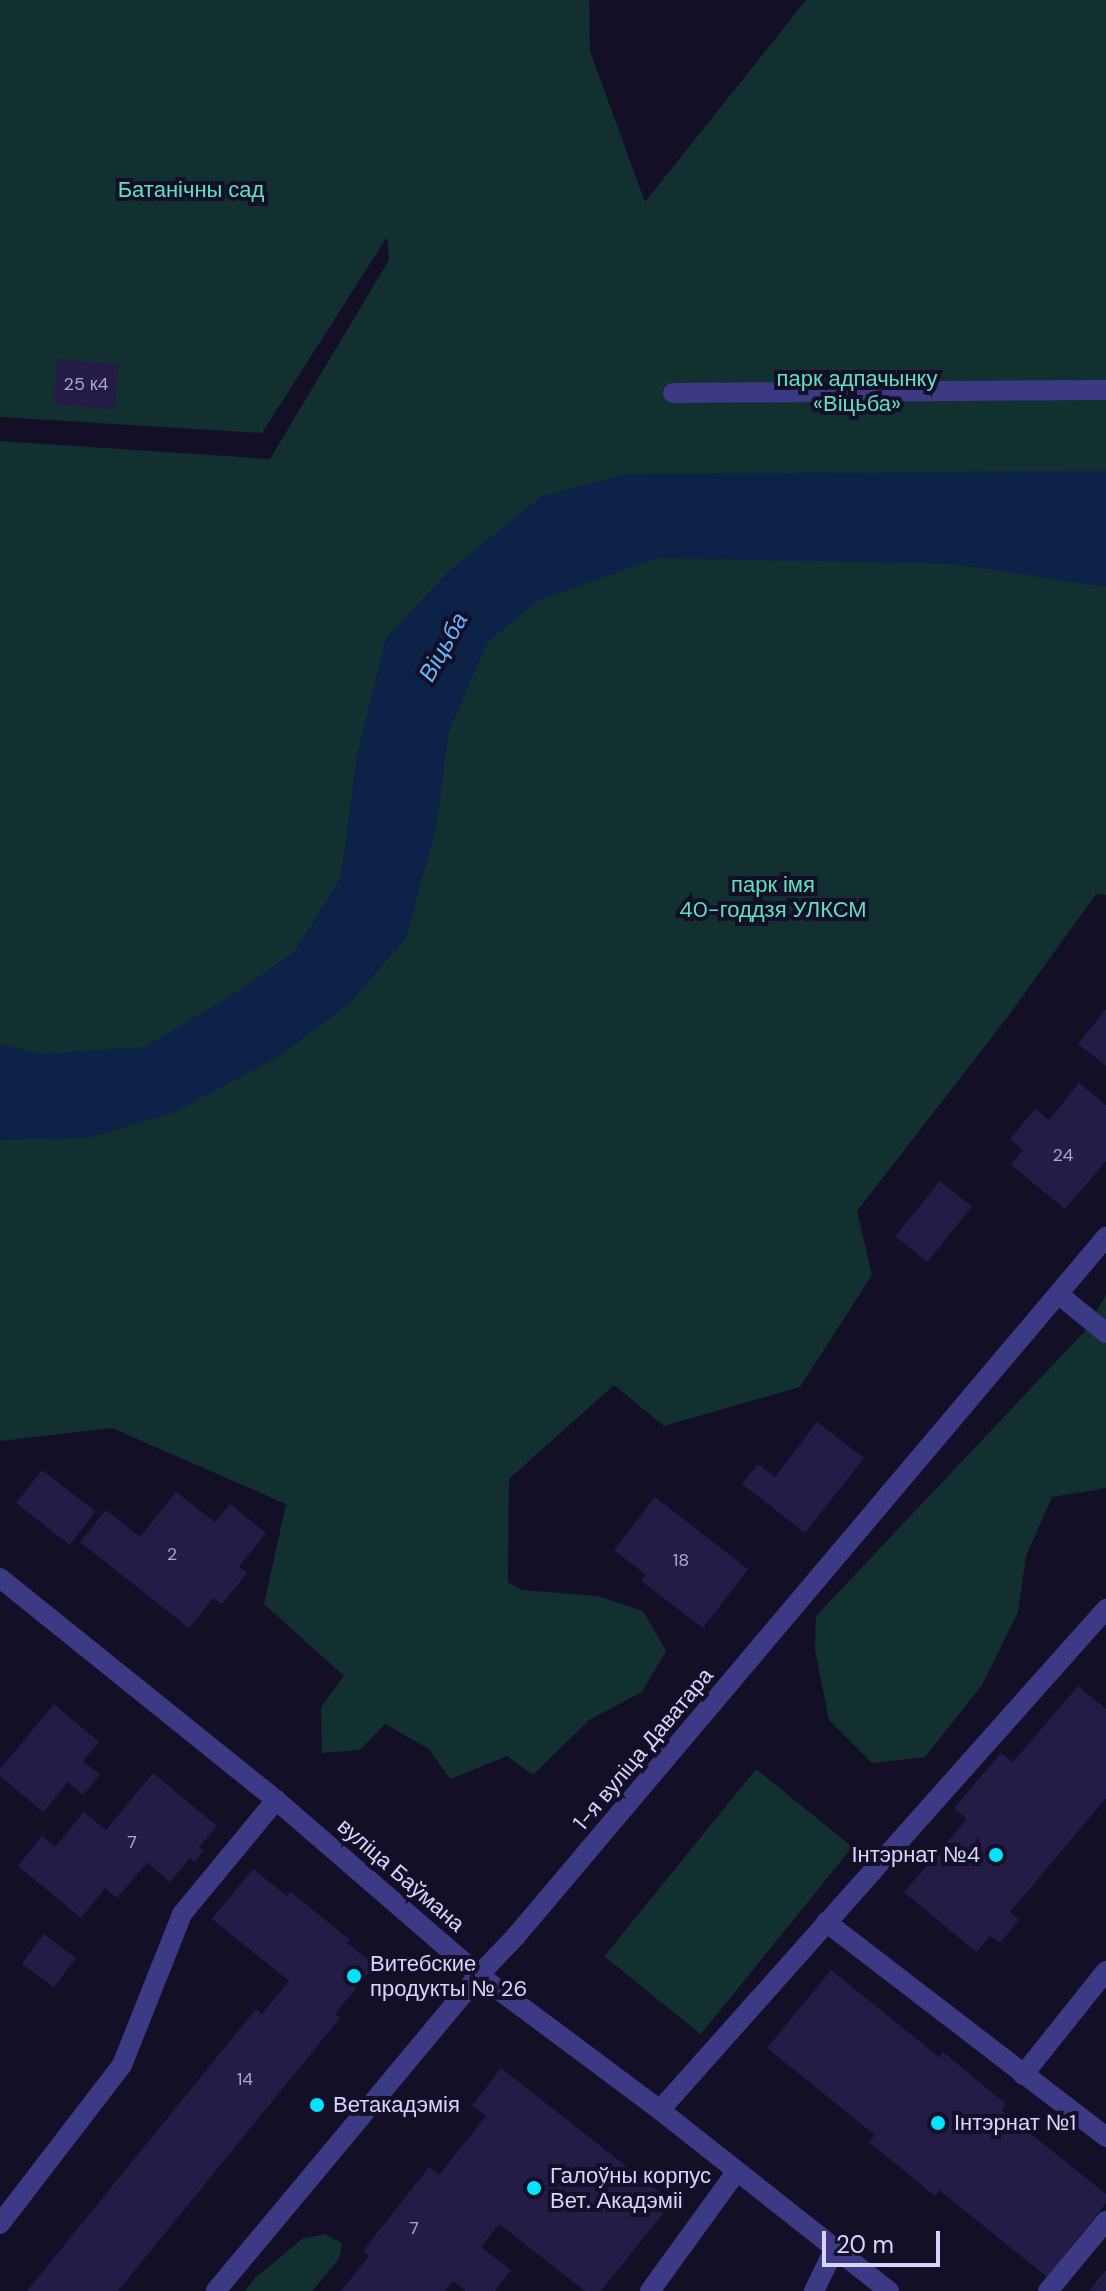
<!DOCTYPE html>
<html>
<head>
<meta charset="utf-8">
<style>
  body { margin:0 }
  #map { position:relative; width:1106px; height:2291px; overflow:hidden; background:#130f26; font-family:"DM Sans",sans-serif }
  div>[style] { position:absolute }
  .green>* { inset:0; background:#12302f; transform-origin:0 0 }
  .water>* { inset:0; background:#0c2248 }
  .building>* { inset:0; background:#241b47; transform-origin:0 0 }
  .service>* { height:20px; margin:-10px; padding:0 10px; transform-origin:10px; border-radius:10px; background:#3d3a85 }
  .minor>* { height:20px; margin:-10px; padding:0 10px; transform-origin:10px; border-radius:10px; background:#3d3a85 }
  .tertiary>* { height:20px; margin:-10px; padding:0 10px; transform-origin:10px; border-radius:10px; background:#3d3a85 }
  .dots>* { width:22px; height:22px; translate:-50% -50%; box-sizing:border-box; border:4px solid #130f26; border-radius:50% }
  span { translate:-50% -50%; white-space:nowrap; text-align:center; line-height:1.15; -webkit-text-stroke:8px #130f26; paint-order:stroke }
  .number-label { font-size:18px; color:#aca6d1 }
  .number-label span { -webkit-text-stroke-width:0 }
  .park-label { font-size:22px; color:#5fe0c0 }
  .street-label { font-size:22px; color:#d9d4ff }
  .poi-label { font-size:22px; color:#d9d4ff }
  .right { translate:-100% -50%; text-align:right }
  .left { translate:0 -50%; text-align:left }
  .water-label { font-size:24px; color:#62b6ff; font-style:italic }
  .scale { position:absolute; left:822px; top:2231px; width:118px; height:36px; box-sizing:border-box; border:4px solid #d9d4ff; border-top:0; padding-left:10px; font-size:24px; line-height:28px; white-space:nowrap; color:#d9d4ff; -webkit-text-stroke:6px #130f26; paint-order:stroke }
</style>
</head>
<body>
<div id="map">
  <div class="green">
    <div style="clip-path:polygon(0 0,589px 0,590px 51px,645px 202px,806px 0,1106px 0,1106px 895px,1096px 894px,1009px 1015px,857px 1211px,872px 1275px,800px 1387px,664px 1426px,614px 1385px,509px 1479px,508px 1582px,522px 1590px,598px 1596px,643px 1611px,666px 1651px,642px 1692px,589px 1720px,533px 1775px,507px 1756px,450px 1779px,429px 1749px,385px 1724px,360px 1750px,322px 1753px,321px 1707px,344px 1676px,264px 1604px,286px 1504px,112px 1428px,0 1441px,0 441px,270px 459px,389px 260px,387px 237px,262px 433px,0 417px)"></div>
    <div style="clip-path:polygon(1106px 1295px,1106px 1488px,1052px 1497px,1026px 1556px,1018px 1612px,982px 1685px,925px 1757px,872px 1763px,829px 1720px,815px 1650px,816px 1616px,1085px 1331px)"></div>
    <div style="left:756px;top:1769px;width:124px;height:241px;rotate:39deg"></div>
    <div style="clip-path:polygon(324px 2234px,342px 2243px,339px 2259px,312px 2291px,245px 2291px,255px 2278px,302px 2239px)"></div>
  </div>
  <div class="water">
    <div style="clip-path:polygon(1106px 471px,1106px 587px,954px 564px,657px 558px,537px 601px,488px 642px,449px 730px,436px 828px,406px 938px,350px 1003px,278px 1057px,175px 1112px,88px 1138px,0 1140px,0 1044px,41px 1054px,145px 1047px,232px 995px,295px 951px,341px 877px,356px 760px,386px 638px,451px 569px,542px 496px,628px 474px)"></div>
  </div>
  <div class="building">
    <div style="left:57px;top:359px;width:62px;height:45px;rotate:5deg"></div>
    <div style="clip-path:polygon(1106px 1009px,1106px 1066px,1078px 1044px)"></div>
    <div style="clip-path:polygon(1079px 1083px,1106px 1105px,1106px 1161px,1065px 1209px,1011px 1165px,1023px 1150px,1010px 1139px,1035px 1109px,1049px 1120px)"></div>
    <div style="left:940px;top:1181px;width:41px;height:71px;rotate:39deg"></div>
    <div style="clip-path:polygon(817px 1422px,864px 1458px,805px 1533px,742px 1484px,758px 1464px,775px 1477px)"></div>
    <div style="left:42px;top:1470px;width:68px;height:42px;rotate:38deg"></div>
    <div style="clip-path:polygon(176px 1492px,215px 1522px,230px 1504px,266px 1533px,239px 1567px,247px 1573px,222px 1604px,213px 1598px,189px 1628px,80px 1542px,106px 1510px,140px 1537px)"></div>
    <div style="clip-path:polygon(655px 1497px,748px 1569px,703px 1628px,641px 1581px,646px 1575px,614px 1550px)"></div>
    <div style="clip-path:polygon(1078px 1686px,1106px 1709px,1106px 1798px,1010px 1912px,1019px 1920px,1000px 1943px,990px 1936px,976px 1952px,904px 1892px,967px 1819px,954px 1808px,1001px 1753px,1013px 1762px)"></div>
    <div style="clip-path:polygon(54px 1704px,99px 1742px,83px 1761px,100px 1775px,83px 1795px,68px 1782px,43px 1812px,0 1776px,0 1769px)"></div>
    <div style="clip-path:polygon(153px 1773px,217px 1826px,199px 1847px,203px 1851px,194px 1862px,190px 1858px,170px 1882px,147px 1863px,117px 1898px,105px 1888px,81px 1918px,18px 1866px,42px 1836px,55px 1847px,84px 1812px,106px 1830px)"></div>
    <div style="clip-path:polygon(253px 1869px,287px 1896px,291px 1892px,350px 1940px,347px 1943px,375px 1965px,335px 2014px,340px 2018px,118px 2291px,27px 2291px,256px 2009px,262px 2014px,289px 1981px,212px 1919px)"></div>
    <div style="left:44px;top:1934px;width:40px;height:37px;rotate:37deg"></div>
    <div style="clip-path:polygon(831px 1970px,939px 2057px,943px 2052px,1006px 2104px,1001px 2110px,1106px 2194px,1106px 2203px,1047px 2277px,939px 2190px,935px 2196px,869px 2142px,875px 2135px,767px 2048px)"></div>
    <div style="clip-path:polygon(501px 2068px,672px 2202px,601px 2291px,585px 2291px,499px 2224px,481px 2247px,511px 2270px,495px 2291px,466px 2291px,453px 2281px,445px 2291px,341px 2291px,369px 2256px,363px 2251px,429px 2167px,439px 2175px,486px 2116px,472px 2106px)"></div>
    <div style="clip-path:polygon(1106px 2270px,1106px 2291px,1089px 2291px)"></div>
  </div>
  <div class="service">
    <div style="left:673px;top:393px;width:433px;rotate:-0.4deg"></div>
    <div style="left:1058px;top:1294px;width:62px;rotate:39.1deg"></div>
    <div style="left:826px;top:1922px;width:353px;rotate:37.5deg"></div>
    <div style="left:1023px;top:2075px;width:133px;rotate:-51.4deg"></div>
    <div style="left:660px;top:2110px;width:671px;rotate:-48.32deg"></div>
    <div style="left:0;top:2224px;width:200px;rotate:-52.5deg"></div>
    <div style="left:122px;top:2065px;width:162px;rotate:-68.3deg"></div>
    <div style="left:182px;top:1914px;width:148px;rotate:-50.5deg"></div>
    <div style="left:650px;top:2291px;width:148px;rotate:-54.1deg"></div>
    <div style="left:814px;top:2291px;width:48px;rotate:-64deg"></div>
    <div style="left:1048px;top:2291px;width:91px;rotate:-50.4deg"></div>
  </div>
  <div class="minor">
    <div style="left:889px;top:2291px;width:292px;rotate:-141.7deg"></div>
    <div style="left:660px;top:2110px;width:226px;rotate:-143.3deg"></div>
    <div style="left:479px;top:1975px;width:54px;rotate:-46.5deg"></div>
    <div style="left:516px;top:1936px;width:915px;rotate:-49.83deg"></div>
  </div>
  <div class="tertiary">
    <div style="left:0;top:1578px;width:354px;rotate:38.8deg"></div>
    <div style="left:276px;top:1800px;width:268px;rotate:40.8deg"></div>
    <div style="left:479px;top:1975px;width:411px;rotate:129.8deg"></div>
  </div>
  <div class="dots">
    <div style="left:996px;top:1855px;background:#00e5ff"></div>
    <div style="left:354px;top:1976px;background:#00e5ff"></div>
    <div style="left:317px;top:2105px;background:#00e5ff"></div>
    <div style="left:938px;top:2123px;background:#00e5ff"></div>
    <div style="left:534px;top:2188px;background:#00e5ff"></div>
  </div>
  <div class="number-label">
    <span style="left:86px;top:384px">25 к4</span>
    <span style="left:1063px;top:1155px">24</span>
    <span style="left:172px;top:1554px">2</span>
    <span style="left:681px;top:1560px">18</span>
    <span style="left:132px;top:1842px">7</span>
    <span style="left:245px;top:2079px">14</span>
    <span style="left:414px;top:2228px">7</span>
  </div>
  <div class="park-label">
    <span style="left:191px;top:190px">Батанічны сад</span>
    <span style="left:857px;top:391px">парк адпачынку<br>«Віцьба»</span>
    <span style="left:773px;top:897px">парк імя<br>40-годдзя УЛКСМ</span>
  </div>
  <div class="street-label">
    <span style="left:643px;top:1749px;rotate:-50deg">1-я вуліца Даватара</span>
    <span style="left:401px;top:1875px;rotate:41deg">вуліца Баўмана</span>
  </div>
  <div class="poi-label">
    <span class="right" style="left:980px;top:1855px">Інтэрнат №4</span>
    <span class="left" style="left:370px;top:1976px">Витебские<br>продукты № 26</span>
    <span class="left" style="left:333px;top:2105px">Ветакадэмія</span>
    <span class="left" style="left:954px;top:2123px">Інтэрнат №1</span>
    <span class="left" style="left:550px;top:2188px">Галоўны корпус<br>Вет. Акадэміі</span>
  </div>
  <div class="water-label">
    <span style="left:443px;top:647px;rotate:-61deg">Віцьба</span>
  </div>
  <div class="scale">20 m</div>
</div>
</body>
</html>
